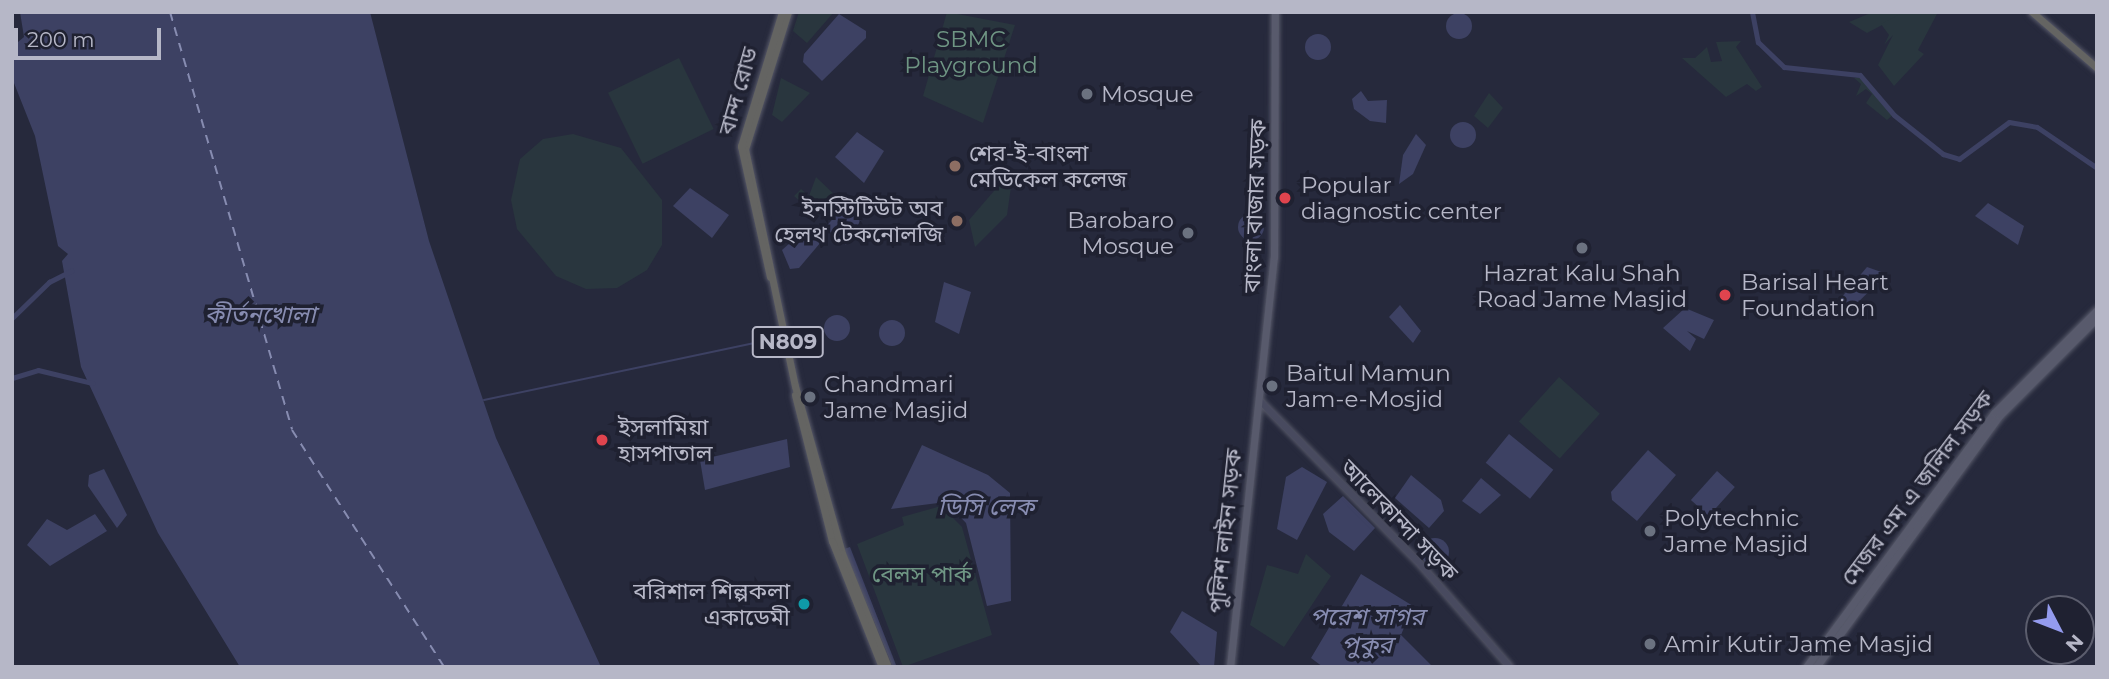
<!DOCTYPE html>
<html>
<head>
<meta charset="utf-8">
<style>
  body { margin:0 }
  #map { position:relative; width:2109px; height:679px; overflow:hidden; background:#26293c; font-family:Montserrat,"Noto Sans Bengali",sans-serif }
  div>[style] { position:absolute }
  .green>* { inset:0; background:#29363e; transform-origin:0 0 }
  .water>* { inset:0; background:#3d4163; transform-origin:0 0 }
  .round { border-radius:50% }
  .stream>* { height:2px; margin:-1px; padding:0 1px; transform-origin:1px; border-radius:1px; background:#3d4163 }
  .canal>* { height:5px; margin:-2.5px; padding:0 2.5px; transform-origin:2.5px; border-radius:2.5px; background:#3d4163 }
  .ferry>* { height:2px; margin-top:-1px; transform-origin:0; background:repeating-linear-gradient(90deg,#878cb1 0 9px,transparent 0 16px) }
  .roads { filter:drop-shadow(0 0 2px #555767) drop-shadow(0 0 2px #555767) }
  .secondary>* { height:6px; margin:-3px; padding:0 3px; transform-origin:3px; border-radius:3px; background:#484a5f }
  .primary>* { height:7px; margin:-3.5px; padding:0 3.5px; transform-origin:3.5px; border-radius:3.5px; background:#585a6c }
  .trunk>* { height:7px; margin:-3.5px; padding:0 3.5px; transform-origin:3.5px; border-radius:3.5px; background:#646462 }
  .dots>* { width:19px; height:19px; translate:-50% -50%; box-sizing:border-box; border:4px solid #1f2131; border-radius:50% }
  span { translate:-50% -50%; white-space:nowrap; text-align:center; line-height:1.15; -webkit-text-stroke:7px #1f2131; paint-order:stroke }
  .shield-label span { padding:2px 5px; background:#1f2131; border:2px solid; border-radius:5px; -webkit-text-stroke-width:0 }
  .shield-label { font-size:21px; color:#b6b7c7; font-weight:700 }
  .park-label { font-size:23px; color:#6f9684 }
  .street-label { font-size:23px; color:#b6b7c7 }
  .poi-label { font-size:23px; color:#b6b7c7 }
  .left { translate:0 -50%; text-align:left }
  .right { translate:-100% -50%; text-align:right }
  .water-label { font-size:24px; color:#878cb1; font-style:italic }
  .frame { position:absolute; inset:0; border:14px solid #b6b7c7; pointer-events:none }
  .north { position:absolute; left:2025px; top:595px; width:70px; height:70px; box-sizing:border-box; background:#1f2131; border:2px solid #5b5d6d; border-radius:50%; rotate:132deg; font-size:19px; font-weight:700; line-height:28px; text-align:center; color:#b6b7c7 }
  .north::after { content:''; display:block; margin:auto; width:24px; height:32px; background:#949bee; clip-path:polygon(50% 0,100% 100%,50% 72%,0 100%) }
  .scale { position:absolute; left:14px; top:28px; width:147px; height:32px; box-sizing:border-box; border:4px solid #b6b7c7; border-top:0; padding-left:9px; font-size:21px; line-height:24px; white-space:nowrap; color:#b6b7c7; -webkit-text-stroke:5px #1f2131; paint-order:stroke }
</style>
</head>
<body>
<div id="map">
  <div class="green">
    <div style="clip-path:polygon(799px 12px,834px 12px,807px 43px,793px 31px)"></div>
    <div style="clip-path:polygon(947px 12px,1015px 25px,983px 123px,923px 96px)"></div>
    <div style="clip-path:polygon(1873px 12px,1897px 12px,1901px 15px,1867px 33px,1849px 22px)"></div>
    <div style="clip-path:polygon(1904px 12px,1938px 12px,1918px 50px,1924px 54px,1894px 86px,1878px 65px,1893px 35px,1884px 45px,1889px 35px,1881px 24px)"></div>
    <div style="clip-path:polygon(1741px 41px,1736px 47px,1762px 87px,1756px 91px,1747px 84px,1726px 97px,1682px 58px,1695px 58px,1707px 47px,1711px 62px,1722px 61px,1716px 42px)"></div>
    <div style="left:679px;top:58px;width:79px;height:79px;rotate:64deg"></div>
    <div style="clip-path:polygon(781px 78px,810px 93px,782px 122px,772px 115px)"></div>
    <div style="clip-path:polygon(1863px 78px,1894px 114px,1887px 120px,1866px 103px,1872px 94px,1866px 89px,1856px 96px,1861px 84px,1854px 78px)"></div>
    <div style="clip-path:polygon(1489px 93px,1503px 108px,1488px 128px,1474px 116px)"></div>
    <div style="clip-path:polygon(573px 134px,621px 148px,662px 200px,662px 245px,647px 270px,617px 288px,586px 289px,556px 276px,517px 229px,511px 200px,520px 159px,543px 139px)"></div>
    <div style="clip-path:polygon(816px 177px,836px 196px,817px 217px,794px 196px,801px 189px,809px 196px)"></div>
    <div style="clip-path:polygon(1000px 184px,1011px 187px,1007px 215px,975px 247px,969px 220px)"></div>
    <div style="left:1559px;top:377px;width:55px;height:60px;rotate:42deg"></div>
    <div style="clip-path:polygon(941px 506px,962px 527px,992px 635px,903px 667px,857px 544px,904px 525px,902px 517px)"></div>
    <div style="clip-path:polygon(1306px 554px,1331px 576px,1284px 647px,1250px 625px,1267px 565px,1298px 574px)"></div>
  </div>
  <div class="water">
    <div style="clip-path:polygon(20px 12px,370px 12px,429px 241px,496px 438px,601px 667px,240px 667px,158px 533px,81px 367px,62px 261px,68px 254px,58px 246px,35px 136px,12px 78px,12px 47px,24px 37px)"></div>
    <div class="round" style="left:1446px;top:13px;width:26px;height:26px"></div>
    <div style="clip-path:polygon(839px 14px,866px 31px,866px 38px,822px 81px,803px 62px,804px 54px)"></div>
    <div class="round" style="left:1305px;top:34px;width:26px;height:26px"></div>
    <div style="clip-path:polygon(1361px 91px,1368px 101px,1387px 100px,1386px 123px,1370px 121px,1354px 109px,1352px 99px)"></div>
    <div class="round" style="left:1450px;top:122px;width:26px;height:26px"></div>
    <div style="clip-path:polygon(857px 132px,884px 151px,864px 183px,835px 157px)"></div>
    <div style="clip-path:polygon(1416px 134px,1426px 145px,1413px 174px,1399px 184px,1403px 155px)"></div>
    <div style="clip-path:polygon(690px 188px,729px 215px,712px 238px,673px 206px)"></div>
    <div style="clip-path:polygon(846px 203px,862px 218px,846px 245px,825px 228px)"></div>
    <div style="clip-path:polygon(1988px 203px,2024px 226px,2018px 245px,1975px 216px)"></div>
    <div class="round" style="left:1238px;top:214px;width:26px;height:26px"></div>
    <div style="clip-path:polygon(808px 227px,821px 242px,799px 268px,790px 269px,782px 250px)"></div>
    <div style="clip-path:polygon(1867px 267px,1887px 274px,1849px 311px,1841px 298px)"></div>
    <div style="clip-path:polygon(944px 282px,971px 292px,959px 334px,935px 322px)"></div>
    <div style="clip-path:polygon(1400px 305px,1421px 331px,1413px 343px,1389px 317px)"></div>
    <div style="clip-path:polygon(1685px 308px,1714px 320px,1704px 339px,1687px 331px,1696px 339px,1690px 351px,1663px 328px)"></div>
    <div class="round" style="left:824px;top:315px;width:26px;height:26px"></div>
    <div class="round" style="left:879px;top:320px;width:26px;height:26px"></div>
    <div style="left:1509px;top:434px;width:57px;height:37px;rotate:39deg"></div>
    <div style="clip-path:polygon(787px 439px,790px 467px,705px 490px,700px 460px)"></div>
    <div style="clip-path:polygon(922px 445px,988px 475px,1010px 493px,1011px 601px,987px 606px,966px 523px,946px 502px,891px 509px)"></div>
    <div style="clip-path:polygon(1648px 450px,1676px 475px,1637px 521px,1612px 500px,1611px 492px)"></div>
    <div style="clip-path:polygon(1302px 467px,1327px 482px,1297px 540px,1277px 529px,1286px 477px)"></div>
    <div style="clip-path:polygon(104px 469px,127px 515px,117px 528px,88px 486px,89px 475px)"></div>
    <div style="left:1717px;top:471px;width:24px;height:39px;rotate:42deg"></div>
    <div style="clip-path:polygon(1411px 475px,1441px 500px,1444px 511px,1429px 528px,1395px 498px)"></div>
    <div style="clip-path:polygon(1481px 478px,1501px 495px,1480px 514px,1462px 501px)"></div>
    <div style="clip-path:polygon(1343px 496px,1375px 528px,1354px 551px,1329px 532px,1323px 514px)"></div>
    <div style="clip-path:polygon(95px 514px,107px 531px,50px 566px,27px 545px,47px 519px,67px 530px)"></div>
    <div class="round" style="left:1421px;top:538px;width:28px;height:28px"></div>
    <div style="clip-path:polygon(850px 547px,896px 665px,893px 667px,844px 549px)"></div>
    <div style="clip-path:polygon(1361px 574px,1413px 606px,1401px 635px,1433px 667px,1323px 667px,1311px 658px)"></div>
    <div style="clip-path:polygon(1182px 611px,1217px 632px,1214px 667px,1202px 667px,1170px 632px)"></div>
  </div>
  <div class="stream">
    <div style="left:484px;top:400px;width:286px;rotate:-11.9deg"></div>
  </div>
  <div class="canal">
    <div style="left:1752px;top:12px;width:31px;rotate:79deg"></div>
    <div style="left:1758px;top:42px;width:36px;rotate:44deg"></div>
    <div style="left:1784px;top:67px;width:76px;rotate:6deg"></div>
    <div style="left:1860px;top:75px;width:52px;rotate:49.6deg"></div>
    <div style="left:1894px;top:115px;width:63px;rotate:38.5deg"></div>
    <div style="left:1943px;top:154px;width:17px;rotate:17deg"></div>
    <div style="left:1959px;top:159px;width:62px;rotate:-36.5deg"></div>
    <div style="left:2009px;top:122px;width:28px;rotate:10deg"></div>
    <div style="left:2037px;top:127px;width:73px;rotate:34.3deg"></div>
    <div style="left:12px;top:318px;width:52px;rotate:-44.2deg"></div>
    <div style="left:49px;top:282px;width:25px;rotate:-27deg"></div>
    <div style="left:12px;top:378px;width:27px;rotate:-17deg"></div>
    <div style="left:38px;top:370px;width:56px;rotate:13.5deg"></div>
  </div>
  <div class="ferry">
    <div style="left:170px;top:12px;width:435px;rotate:73.7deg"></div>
    <div style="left:292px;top:430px;width:282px;rotate:57.3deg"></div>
  </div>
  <div class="roads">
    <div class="secondary">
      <div style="left:1259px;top:400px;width:231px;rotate:45.5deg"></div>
      <div style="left:1421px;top:565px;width:135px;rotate:48.9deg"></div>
    </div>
    <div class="primary">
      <div style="left:1230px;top:667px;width:412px;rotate:-83.9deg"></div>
      <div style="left:1274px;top:257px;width:245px;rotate:-89.8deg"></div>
      <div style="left:1806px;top:667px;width:316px;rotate:-53.5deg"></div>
      <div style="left:1994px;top:413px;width:146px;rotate:-45deg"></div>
      <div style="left:1816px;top:667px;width:311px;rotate:-53.9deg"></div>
      <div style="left:1999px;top:416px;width:139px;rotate:-45deg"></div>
    </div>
    <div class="trunk">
      <div style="left:788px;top:12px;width:144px;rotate:107.4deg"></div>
      <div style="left:745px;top:149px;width:242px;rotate:78.1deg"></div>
      <div style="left:795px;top:386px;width:173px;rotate:74.3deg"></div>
      <div style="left:842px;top:553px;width:123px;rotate:68deg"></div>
      <div style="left:2032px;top:12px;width:86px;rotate:40.7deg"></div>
      <div style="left:770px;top:277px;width:134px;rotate:-102.5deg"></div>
      <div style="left:741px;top:146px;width:140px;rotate:-73deg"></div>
      <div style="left:795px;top:395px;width:151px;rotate:75.8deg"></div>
      <div style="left:832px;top:541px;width:136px;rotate:68.4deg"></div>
    </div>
  </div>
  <div class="dots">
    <div style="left:1087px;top:94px;background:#6b7280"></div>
    <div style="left:955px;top:166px;background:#8d6e63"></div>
    <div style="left:1285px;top:198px;background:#e0444e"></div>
    <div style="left:957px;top:221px;background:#8d6e63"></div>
    <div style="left:1188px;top:233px;background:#6b7280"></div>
    <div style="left:1582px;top:248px;background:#6b7280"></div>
    <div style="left:1725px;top:295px;background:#e0444e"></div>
    <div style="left:1272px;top:386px;background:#6b7280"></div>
    <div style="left:810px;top:397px;background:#6b7280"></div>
    <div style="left:602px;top:440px;background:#e0444e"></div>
    <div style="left:1650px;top:531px;background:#6b7280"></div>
    <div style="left:804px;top:604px;background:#0f9aa8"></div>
    <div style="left:1650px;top:644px;background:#6b7280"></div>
  </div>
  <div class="shield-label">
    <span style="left:788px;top:342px">N809</span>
  </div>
  <div class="park-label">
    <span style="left:971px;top:52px">SBMC<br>Playground</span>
    <span style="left:922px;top:574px">বেলস পার্ক</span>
  </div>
  <div class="street-label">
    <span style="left:738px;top:91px;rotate:-74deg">বান্দ রোড</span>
    <span style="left:1255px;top:206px;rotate:-88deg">বাংলা বাজার সড়ক</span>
    <span style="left:1917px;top:488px;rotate:-53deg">মেজর এম এ জলিল সড়ক</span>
    <span style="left:1399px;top:520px;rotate:46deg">আলেকান্দা সড়ক</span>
    <span style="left:1225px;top:531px;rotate:-84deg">পুলিশ লাইন সড়ক</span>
  </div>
  <div class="poi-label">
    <span class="left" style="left:1101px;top:94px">Mosque</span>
    <span class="left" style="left:969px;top:166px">শের-ই-বাংলা<br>মেডিকেল কলেজ</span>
    <span class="left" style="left:1301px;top:198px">Popular<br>diagnostic center</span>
    <span class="right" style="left:943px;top:221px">ইনস্টিটিউট অব<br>হেলথ টেকনোলজি</span>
    <span class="right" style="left:1174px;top:233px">Barobaro<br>Mosque</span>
    <span style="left:1582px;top:286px">Hazrat Kalu Shah<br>Road Jame Masjid</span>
    <span class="left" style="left:1741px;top:295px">Barisal Heart<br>Foundation</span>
    <span class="left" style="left:1286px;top:386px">Baitul Mamun<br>Jam-e-Mosjid</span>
    <span class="left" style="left:824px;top:397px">Chandmari<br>Jame Masjid</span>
    <span class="left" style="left:618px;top:440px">ইসলামিয়া<br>হাসপাতাল</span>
    <span class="left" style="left:1664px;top:531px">Polytechnic<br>Jame Masjid</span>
    <span class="right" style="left:790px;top:604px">বরিশাল শিল্পকলা<br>একাডেমী</span>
    <span class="left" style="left:1664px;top:644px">Amir Kutir Jame Masjid</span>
  </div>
  <div class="water-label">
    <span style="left:260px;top:315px">কীর্তনখোলা</span>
    <span style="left:986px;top:507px">ডিসি লেক</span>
    <span style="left:1367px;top:631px">পরেশ সাগর<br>পুকুর</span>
  </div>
  <div class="frame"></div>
  <div class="north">N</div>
  <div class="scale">200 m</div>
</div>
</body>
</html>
